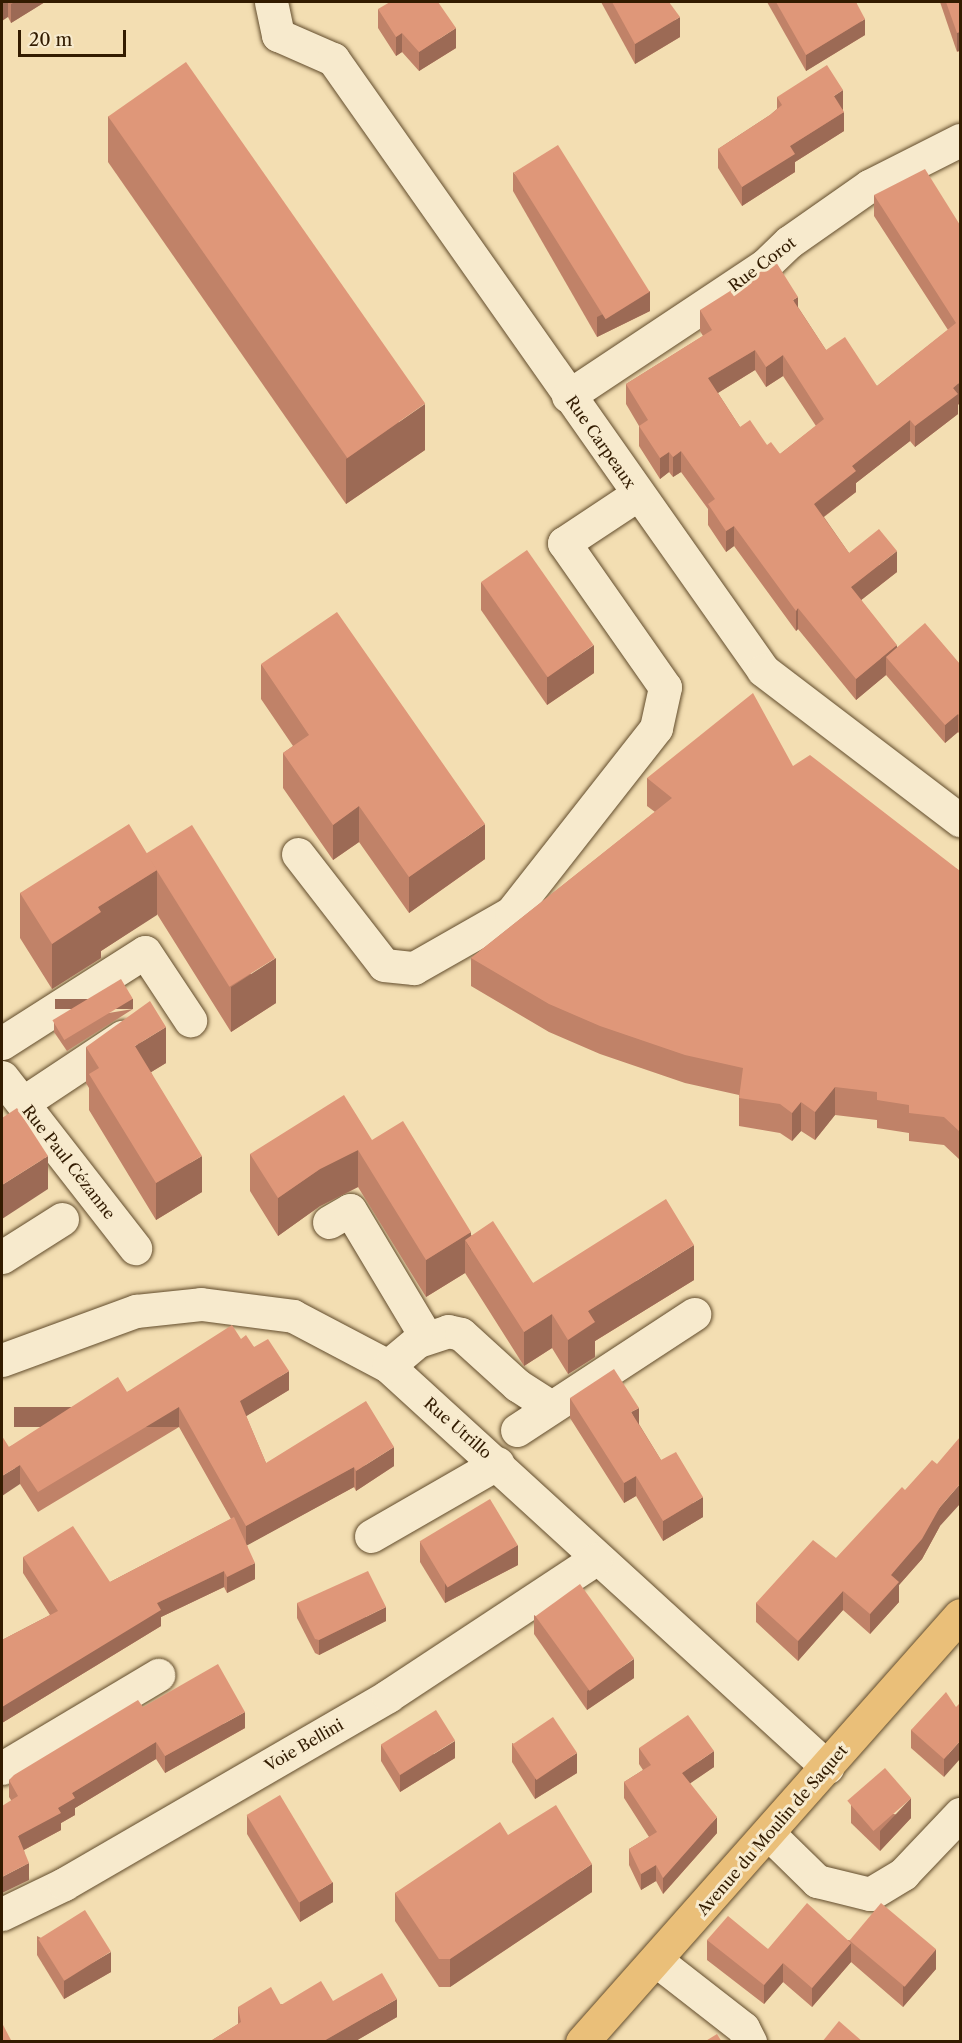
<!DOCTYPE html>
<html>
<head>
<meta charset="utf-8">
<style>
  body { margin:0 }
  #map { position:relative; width:962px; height:2043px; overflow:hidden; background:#f3deb2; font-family:"Libre Caslon Text",serif }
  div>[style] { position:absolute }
  .roads { filter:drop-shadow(0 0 2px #624c2c) drop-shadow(0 0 2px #624c2c) }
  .minor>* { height:33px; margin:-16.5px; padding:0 16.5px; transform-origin:16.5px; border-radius:16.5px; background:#f7eacd }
  .major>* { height:33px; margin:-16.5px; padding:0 16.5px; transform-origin:16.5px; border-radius:16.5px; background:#eabf79 }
  .wall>* { inset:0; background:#c08268 }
  .shaded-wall>* { inset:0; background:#9c6a55; transform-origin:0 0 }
  .building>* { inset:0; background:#df9779; transform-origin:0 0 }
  span { translate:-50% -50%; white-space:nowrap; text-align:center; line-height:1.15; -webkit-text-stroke:6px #f7eacd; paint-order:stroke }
  .street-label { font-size:16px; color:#321b00 }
  .frame { position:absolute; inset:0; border:3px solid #321b00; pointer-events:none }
  .scale { position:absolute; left:18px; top:30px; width:108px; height:27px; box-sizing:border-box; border:3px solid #321b00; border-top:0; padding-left:8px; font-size:18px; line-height:21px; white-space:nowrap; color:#321b00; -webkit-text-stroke:4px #f7eacd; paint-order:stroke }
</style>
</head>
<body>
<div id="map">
  <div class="roads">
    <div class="minor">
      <div style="left:271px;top:2px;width:34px;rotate:78deg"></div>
      <div style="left:278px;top:35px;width:60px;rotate:23.6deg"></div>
      <div style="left:333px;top:59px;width:747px;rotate:54.86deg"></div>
      <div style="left:763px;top:670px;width:248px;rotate:37.3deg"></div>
      <div style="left:568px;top:396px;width:237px;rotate:-33.6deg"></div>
      <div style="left:765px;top:265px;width:33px;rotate:-44deg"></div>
      <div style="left:789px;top:242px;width:98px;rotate:-35deg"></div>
      <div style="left:869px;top:186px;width:102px;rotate:-26.8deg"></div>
      <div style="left:298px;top:854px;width:140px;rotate:52.2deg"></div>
      <div style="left:384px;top:965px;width:30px;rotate:6deg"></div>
      <div style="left:414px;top:968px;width:112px;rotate:-29.6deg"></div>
      <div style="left:511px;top:913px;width:235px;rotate:-51.9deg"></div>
      <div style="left:656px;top:728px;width:42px;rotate:-77.6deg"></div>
      <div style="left:665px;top:687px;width:176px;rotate:-125deg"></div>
      <div style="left:564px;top:543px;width:89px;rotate:-33.5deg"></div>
      <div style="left:2px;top:1043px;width:169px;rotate:-32.5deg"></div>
      <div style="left:145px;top:952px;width:82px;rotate:56.5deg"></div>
      <div style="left:2px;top:1077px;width:217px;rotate:52.1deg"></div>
      <div style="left:24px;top:1102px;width:118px;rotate:-33.6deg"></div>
      <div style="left:329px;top:1222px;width:24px;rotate:-30deg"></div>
      <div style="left:350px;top:1210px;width:148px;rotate:59.1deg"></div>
      <div style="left:2px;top:1257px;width:71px;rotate:-32.3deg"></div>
      <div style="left:2px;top:1360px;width:143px;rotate:-20.1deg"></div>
      <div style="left:136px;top:1311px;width:65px;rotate:-6.1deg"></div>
      <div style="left:201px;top:1304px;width:93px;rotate:7.4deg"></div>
      <div style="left:293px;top:1316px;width:107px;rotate:27.8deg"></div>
      <div style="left:388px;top:1366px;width:595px;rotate:42.41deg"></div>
      <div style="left:388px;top:1366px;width:39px;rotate:-40deg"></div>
      <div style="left:418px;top:1341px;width:32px;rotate:-18deg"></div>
      <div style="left:448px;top:1331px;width:13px;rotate:13deg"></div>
      <div style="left:461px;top:1334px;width:76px;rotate:42.3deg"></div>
      <div style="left:517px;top:1385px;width:40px;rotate:32.9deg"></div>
      <div style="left:517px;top:1430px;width:212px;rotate:-33.2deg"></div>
      <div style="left:371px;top:1536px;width:146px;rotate:-29.9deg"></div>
      <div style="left:2px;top:1768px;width:182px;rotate:-30.8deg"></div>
      <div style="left:768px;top:1833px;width:69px;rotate:44.4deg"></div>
      <div style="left:817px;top:1881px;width:55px;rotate:13.8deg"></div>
      <div style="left:870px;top:1894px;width:39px;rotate:-31deg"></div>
      <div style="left:903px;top:1874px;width:83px;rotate:-46.5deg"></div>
      <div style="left:2px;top:1914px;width:69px;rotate:-25.8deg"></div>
      <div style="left:64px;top:1884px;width:375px;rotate:-30.1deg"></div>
      <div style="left:388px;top:1696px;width:249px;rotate:-33.4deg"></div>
      <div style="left:657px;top:1961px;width:109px;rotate:37.9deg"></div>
      <div style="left:743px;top:2028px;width:16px;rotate:63deg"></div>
    </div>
    <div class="major">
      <div style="left:582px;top:2042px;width:570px;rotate:-48.48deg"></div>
    </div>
  </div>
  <div class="wall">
    <div style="clip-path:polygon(2px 2px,45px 2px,11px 23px,8px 17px)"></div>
    <div style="clip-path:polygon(601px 2px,669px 2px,680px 37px,635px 64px)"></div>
    <div style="clip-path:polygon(767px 2px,856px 2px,865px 35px,806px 71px)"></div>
    <div style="clip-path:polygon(940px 2px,960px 2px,960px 51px,957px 52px)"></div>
    <div style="clip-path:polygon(378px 9px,456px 48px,419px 71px,402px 52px,396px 56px,378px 28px)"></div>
    <div style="clip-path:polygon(777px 97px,843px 109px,844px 131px,795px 162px,795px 172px,742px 206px,718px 168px,718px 149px,770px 115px,777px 109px)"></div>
    <div style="clip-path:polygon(108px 116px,425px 450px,346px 504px,108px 162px)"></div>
    <div style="clip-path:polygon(513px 172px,650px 311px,597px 337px,513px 191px)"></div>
    <div style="clip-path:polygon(evenodd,874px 195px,960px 225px,958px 414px,915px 447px,910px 441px,856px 483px,856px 492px,824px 517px,849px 553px,897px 572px,861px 600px,897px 647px,960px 664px,960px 734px,958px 732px,945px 743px,886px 675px,856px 700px,798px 629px,796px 631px,734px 546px,726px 552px,708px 525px,708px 509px,681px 472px,673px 477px,669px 472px,660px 479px,639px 446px,639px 426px,626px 404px,626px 384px,703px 336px,700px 331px,700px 310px,798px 307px,826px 350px,877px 386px,948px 330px,874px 216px,874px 195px,755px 370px,766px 387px,783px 376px,816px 426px,780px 454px,740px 427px,718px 393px,755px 370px)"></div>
    <div style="clip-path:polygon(481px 582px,594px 673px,547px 705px,481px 610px)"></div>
    <div style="clip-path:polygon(261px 664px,485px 859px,409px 913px,359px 842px,333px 860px,283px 788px,283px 753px,293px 746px,261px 699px)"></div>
    <div style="clip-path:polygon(793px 766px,960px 871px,960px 1160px,944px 1145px,909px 1141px,909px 1133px,877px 1128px,877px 1120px,835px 1115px,815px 1140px,801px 1131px,792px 1141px,780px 1133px,739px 1126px,739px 1095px,685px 1083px,600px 1054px,549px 1032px,471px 986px,471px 958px,655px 812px,647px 806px,647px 778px)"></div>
    <div style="clip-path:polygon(147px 854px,276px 1003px,231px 1032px,157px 914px,101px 951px,101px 958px,52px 989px,20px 938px,20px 893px)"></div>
    <div style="clip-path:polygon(133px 1009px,67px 1051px,54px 1032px,54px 1022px)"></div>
    <div style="clip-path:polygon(86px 1047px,166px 1063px,151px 1072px,202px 1192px,156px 1220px,89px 1110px,89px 1088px,86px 1083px)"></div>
    <div style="clip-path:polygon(372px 1140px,471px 1235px,533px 1283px,694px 1280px,595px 1341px,595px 1357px,568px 1374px,552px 1348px,524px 1366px,465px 1273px,426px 1297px,358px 1187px,320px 1206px,278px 1236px,250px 1191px,250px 1154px)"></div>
    <div style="clip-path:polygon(241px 1339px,254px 1347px,289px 1390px,246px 1416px,266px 1463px,394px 1466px,356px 1491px,354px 1487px,247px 1545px,255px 1579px,227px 1593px,224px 1587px,161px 1617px,161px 1626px,2px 1723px,2px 1640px,50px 1615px,23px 1573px,23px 1557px,110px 1582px,231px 1519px,179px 1427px,38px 1512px,20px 1484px,9px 1447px)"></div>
    <div style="clip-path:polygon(570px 1398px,639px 1424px,661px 1460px,703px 1517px,663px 1541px,636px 1496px,624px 1503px,570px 1418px)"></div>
    <div style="clip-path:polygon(940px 1526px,922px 1559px,899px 1585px,899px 1602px,870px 1634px,843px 1610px,798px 1661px,756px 1622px,756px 1603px,836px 1558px)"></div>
    <div style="clip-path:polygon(420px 1542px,518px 1565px,445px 1603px,420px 1562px)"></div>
    <div style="clip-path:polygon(297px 1603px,386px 1621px,319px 1655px,315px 1653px,297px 1618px)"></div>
    <div style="clip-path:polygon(534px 1615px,634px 1678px,587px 1710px,534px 1634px)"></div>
    <div style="clip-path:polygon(143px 1707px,245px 1728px,165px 1773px,156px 1759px,75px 1808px,75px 1815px,61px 1823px,61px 1830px,24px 1850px,29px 1880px,11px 1800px,9px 1797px,9px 1780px)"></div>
    <div style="clip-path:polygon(956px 1707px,944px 1777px,911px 1748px,911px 1730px)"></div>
    <div style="clip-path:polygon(512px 1743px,577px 1773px,535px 1799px,512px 1762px)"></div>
    <div style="clip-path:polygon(381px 1745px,455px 1758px,400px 1792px,381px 1761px)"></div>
    <div style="clip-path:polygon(639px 1748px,714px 1767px,690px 1783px,717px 1833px,663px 1894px,656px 1881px,641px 1890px,629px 1865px,629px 1849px,649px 1837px,624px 1798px,624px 1782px,643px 1770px,639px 1764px)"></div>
    <div style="clip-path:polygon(851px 1804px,911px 1818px,880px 1851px,851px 1823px)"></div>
    <div style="clip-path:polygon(247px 1815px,333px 1902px,300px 1922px,247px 1834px)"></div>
    <div style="clip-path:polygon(508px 1835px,592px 1892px,450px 1987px,439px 1987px,395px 1921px,395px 1893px)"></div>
    <div style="clip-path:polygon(37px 1936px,111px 1972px,64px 1999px,37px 1955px)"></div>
    <div style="clip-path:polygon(707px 1940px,768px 1949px,849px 1940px,936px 1969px,903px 2007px,851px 1962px,812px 2007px,783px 1982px,764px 2004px,707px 1960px)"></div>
    <div style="clip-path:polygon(333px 2001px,397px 2017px,354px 2042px,209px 2042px,238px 2024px,238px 2007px)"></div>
  </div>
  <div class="shaded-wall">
    <div style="clip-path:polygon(2px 2px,8px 2px,8px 17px,2px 21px)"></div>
    <div style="clip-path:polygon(15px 2px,45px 2px,11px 23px,11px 4px)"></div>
    <div style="clip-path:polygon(680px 17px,680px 37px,635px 64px,635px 44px)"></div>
    <div style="clip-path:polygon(865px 19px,865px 35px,806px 71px,806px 55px)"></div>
    <div style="clip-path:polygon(456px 28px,456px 48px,419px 71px,419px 52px)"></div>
    <div style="left:960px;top:32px;width:19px;height:3px;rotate:90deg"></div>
    <div style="clip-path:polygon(402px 33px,402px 52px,396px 56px,396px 37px)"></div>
    <div style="clip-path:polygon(843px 90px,843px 109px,834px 115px,834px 96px)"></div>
    <div style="clip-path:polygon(844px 112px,844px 131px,795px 162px,795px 172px,742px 206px,742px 187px,790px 146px)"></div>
    <div style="clip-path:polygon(650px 291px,650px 311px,597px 337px,597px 317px)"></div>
    <div style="clip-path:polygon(798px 297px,798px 318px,793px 300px)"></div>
    <div style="clip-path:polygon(755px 350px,755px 370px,708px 399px,708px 378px)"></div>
    <div style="clip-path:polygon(783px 355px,783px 376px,766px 387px,766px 367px)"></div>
    <div style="clip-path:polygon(960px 382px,960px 403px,958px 405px,958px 414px,915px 447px,915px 426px,953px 388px)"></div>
    <div style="clip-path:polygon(425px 404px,425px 450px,346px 504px,346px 459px)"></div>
    <div style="clip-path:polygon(910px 420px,910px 441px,856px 483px,856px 492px,814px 524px,814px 504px,852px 466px)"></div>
    <div style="clip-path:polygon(681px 451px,681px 472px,673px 477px,673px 457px)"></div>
    <div style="clip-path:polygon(669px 452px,669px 472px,660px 479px,660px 458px)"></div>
    <div style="clip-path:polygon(734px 526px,734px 546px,726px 552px,726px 531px)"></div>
    <div style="clip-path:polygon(897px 551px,897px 572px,851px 608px,851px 587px)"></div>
    <div style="clip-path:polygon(798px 608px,798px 629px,796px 631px,796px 611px)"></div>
    <div style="clip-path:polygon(594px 645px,594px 673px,547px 705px,547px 677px)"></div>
    <div style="clip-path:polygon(897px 645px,897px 665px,886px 657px,886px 675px,856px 700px,856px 679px)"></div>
    <div style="clip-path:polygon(958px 714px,958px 732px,945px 743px,945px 725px)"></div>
    <div style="clip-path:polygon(359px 806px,359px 842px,333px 860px,333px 825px)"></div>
    <div style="clip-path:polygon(485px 824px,485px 859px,409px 913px,409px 877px)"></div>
    <div style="clip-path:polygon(157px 870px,157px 915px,101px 951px,101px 958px,52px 989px,52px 944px,98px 907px)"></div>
    <div style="clip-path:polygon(276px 958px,276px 1003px,231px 1032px,231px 987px)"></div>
    <div style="left:133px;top:999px;width:10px;height:78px;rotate:90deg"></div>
    <div style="clip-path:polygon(166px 1027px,166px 1063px,135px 1082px,135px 1046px)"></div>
    <div style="clip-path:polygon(835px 1087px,835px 1115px,815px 1140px,815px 1112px)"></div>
    <div style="clip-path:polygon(801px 1102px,801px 1131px,792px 1141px,792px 1113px)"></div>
    <div style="clip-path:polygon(358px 1150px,358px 1187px,320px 1206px,278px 1236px,278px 1198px,320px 1169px)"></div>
    <div style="clip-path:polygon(48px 1156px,48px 1189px,2px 1219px,2px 1185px)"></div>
    <div style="clip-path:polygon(202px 1156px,202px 1192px,156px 1220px,156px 1183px)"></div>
    <div style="clip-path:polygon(471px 1232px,471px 1250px,465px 1240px,465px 1273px,426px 1297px,426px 1260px)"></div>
    <div style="clip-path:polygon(694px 1245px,694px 1280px,595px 1341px,595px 1357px,568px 1374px,568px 1340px,588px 1311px)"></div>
    <div style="clip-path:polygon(552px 1314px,552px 1348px,524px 1366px,524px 1332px)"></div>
    <div style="clip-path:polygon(289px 1371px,289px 1390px,240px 1420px,240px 1401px)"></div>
    <div style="left:179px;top:1407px;width:20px;height:165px;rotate:90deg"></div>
    <div style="clip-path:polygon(639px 1408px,639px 1428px,631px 1412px)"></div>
    <div style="clip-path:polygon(394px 1447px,394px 1466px,356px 1491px,356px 1471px)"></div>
    <div style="clip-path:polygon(20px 1465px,20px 1484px,2px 1496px,2px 1476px)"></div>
    <div style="clip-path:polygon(354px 1467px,354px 1487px,246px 1546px,246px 1526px)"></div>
    <div style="clip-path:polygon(636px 1476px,636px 1496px,624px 1503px,624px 1483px)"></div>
    <div style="clip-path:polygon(960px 1484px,960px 1504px,940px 1526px,922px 1559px,899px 1585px,899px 1602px,870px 1634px,870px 1614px,891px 1575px,940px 1507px)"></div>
    <div style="clip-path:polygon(703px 1497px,703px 1517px,663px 1541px,663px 1521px)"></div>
    <div style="clip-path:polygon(518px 1545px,518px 1565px,445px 1603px,445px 1583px)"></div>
    <div style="clip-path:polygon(255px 1563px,255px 1579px,227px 1593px,227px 1577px)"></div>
    <div style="clip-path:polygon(224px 1571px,224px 1587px,161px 1617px,161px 1626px,2px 1723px,2px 1707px,157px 1603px)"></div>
    <div style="clip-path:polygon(843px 1591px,843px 1610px,798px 1661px,798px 1641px)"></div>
    <div style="clip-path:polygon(386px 1607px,386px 1621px,319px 1655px,319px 1640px)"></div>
    <div style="clip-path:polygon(634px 1659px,634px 1678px,587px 1710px,587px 1691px)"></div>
    <div style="clip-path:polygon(245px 1712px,245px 1728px,165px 1773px,165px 1756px)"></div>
    <div style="clip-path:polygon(455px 1741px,455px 1758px,400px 1792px,400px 1775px)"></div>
    <div style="clip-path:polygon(960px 1741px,960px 1759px,944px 1777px,944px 1759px)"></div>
    <div style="clip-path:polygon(156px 1742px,156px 1759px,75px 1808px,75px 1815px,61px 1823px,61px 1830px,18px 1853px,18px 1836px,58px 1808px,72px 1793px)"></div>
    <div style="clip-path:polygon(714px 1751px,714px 1767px,682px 1789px,682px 1773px)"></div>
    <div style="clip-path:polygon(577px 1753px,577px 1773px,535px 1799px,535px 1779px)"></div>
    <div style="clip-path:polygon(911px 1798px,911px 1818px,880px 1851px,880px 1831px)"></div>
    <div style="clip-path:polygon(717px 1817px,717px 1833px,663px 1894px,663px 1878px)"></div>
    <div style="clip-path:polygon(29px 1863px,29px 1880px,2px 1893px,2px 1877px)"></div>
    <div style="clip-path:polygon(592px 1864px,592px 1892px,450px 1987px,450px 1959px)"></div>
    <div style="clip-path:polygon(656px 1865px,656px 1881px,641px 1890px,641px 1874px)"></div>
    <div style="clip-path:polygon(333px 1882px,333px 1902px,300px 1922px,300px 1902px)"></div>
    <div style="clip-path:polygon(851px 1943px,851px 1962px,812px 2007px,812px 1988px)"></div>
    <div style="clip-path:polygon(936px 1949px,936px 1969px,903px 2007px,903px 1987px)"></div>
    <div style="clip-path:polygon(111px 1952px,111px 1972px,64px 1999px,64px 1979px)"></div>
    <div style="clip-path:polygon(783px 1963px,783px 1982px,764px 2004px,764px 1985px)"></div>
    <div style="clip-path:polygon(397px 1999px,397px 2017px,354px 2042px,322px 2042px)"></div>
  </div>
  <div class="building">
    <div style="clip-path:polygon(390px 2px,438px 2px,456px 28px,419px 52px,402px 33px,396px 37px,378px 9px)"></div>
    <div style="clip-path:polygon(612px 2px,669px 2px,680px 17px,635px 44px)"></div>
    <div style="clip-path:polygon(776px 2px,856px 2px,865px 19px,806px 55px)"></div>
    <div style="clip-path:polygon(946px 2px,960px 2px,960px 32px,957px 33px)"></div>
    <div style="left:186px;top:62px;width:417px;height:95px;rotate:55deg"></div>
    <div style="clip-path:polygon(827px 65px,843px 90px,834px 96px,844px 112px,790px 146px,795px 154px,742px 187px,718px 149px,770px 115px,782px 105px,777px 97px)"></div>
    <div style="left:558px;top:145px;width:173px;height:52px;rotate:58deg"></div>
    <div style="clip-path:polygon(evenodd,925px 169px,960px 225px,960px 382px,953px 388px,958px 394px,915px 426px,910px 420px,852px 466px,856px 471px,814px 504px,849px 553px,879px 529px,897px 551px,851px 587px,897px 645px,856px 679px,798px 608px,796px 611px,734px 526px,726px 531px,708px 504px,715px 499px,681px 451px,673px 457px,669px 452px,660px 458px,639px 426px,648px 420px,626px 384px,712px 330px,700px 310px,776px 262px,798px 297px,793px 300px,826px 350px,845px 337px,877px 386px,956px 323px,874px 195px,925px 169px,755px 350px,766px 367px,783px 355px,824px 419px,780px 454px,771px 442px,767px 445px,750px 420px,740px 427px,708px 378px,755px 350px)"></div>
    <div style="left:527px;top:550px;width:116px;height:56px;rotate:55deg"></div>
    <div style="clip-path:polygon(337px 612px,485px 824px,409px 877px,359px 806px,333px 825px,283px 753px,309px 735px,261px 664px)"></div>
    <div style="clip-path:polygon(925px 623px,960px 664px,960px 716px,958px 714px,945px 725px,886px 657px)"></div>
    <div style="clip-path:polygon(753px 693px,793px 766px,810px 755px,960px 871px,960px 1132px,944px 1117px,909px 1113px,909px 1105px,877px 1100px,877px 1092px,835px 1087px,815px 1112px,801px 1102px,792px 1113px,780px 1104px,739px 1098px,743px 1068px,685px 1055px,600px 1026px,549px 1004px,471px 958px,672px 798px,647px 778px)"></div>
    <div style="clip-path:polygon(129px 824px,157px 870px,98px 907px,101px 912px,52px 944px,20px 893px)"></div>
    <div style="left:192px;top:825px;width:157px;height:54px;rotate:58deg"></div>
    <div style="left:121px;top:979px;width:23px;height:80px;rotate:59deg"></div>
    <div style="clip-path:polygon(150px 1001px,166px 1027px,135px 1046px,202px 1156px,156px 1183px,89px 1074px,99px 1068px,86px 1047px)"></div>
    <div style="clip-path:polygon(344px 1095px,372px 1140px,403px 1121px,471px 1232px,426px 1260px,358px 1150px,320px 1169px,278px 1198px,250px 1154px)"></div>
    <div style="clip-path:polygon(17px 1108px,48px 1156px,2px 1185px,2px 1118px)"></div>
    <div style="clip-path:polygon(666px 1199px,694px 1245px,588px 1311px,595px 1322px,568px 1340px,552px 1314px,524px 1332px,465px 1240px,493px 1221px,533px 1283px)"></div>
    <div style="clip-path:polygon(232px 1325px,241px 1339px,246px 1335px,254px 1347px,268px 1339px,289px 1371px,240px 1401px,266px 1463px,366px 1401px,394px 1447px,356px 1471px,354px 1467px,246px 1526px,179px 1407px,38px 1492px,20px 1465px,2px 1476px,2px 1436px,9px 1447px,118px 1377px,127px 1392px)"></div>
    <div style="clip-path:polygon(614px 1369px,639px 1408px,631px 1412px,661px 1460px,676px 1452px,703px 1497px,663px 1521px,636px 1476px,624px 1483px,570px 1398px)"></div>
    <div style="clip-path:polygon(960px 1437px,960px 1484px,940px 1507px,922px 1539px,891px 1575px,899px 1582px,870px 1614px,843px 1591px,798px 1641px,756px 1603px,813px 1540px,836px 1558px,902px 1487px,905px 1490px,932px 1460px,937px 1464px)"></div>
    <div style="left:490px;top:1499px;width:54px;height:82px;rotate:59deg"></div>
    <div style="clip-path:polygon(234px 1517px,255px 1563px,227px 1577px,224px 1571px,157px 1603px,161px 1610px,2px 1707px,2px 1640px,58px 1611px,23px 1557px,73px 1526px,110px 1582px)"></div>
    <div style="clip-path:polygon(368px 1571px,386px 1607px,319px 1640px,315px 1639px,297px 1603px)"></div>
    <div style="left:580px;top:1584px;width:92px;height:55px;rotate:54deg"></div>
    <div style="clip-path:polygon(218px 1664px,245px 1712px,165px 1756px,156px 1742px,72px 1793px,75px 1798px,58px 1808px,61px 1813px,18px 1836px,29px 1863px,2px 1877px,2px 1806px,18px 1796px,9px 1780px,14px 1775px,138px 1700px,143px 1707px)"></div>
    <div style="clip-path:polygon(946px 1692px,956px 1707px,960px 1703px,960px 1741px,944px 1759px,911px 1730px)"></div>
    <div style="left:436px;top:1710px;width:36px;height:65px;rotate:58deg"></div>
    <div style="clip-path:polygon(688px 1715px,714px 1751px,682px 1773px,717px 1817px,663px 1878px,656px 1865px,641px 1874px,629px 1849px,657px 1832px,624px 1782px,651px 1765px,639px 1748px)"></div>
    <div style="left:553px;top:1717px;width:43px;height:49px;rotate:56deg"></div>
    <div style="left:885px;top:1768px;width:40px;height:50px;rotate:49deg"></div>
    <div style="left:280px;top:1795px;width:102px;height:39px;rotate:59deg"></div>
    <div style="clip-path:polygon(556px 1805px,592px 1864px,450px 1959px,439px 1959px,395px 1893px,500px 1822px,508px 1835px)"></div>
    <div style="clip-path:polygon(807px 1903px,851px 1943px,812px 1988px,783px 1963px,764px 1985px,707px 1940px,728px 1916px,768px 1949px)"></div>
    <div style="left:881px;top:1903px;width:72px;height:49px;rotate:40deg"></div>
    <div style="left:85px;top:1910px;width:49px;height:55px;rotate:58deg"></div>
    <div style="clip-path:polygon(382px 1973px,397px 1999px,322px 2042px,209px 2042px,241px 2022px,238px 2007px,271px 1987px,281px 2005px,321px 1981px,333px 2001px)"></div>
    <div style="clip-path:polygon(839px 2021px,863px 2042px,822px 2042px)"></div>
    <div style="clip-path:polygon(2px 2023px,12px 2042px,2px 2042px)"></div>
    <div style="clip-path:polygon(717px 2034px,722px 2042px,704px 2042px)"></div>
  </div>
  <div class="street-label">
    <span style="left:762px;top:264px;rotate:-37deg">Rue Corot</span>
    <span style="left:601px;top:442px;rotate:55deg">Rue Carpeaux</span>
    <span style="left:69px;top:1162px;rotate:52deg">Rue Paul Cézanne</span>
    <span style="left:458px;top:1428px;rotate:41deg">Rue Utrillo</span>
    <span style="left:304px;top:1745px;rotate:-30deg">Voie Bellini</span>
    <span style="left:772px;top:1830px;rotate:-49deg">Avenue du Moulin de Saquet</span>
  </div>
  <div class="frame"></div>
  <div class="scale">20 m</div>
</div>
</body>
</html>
